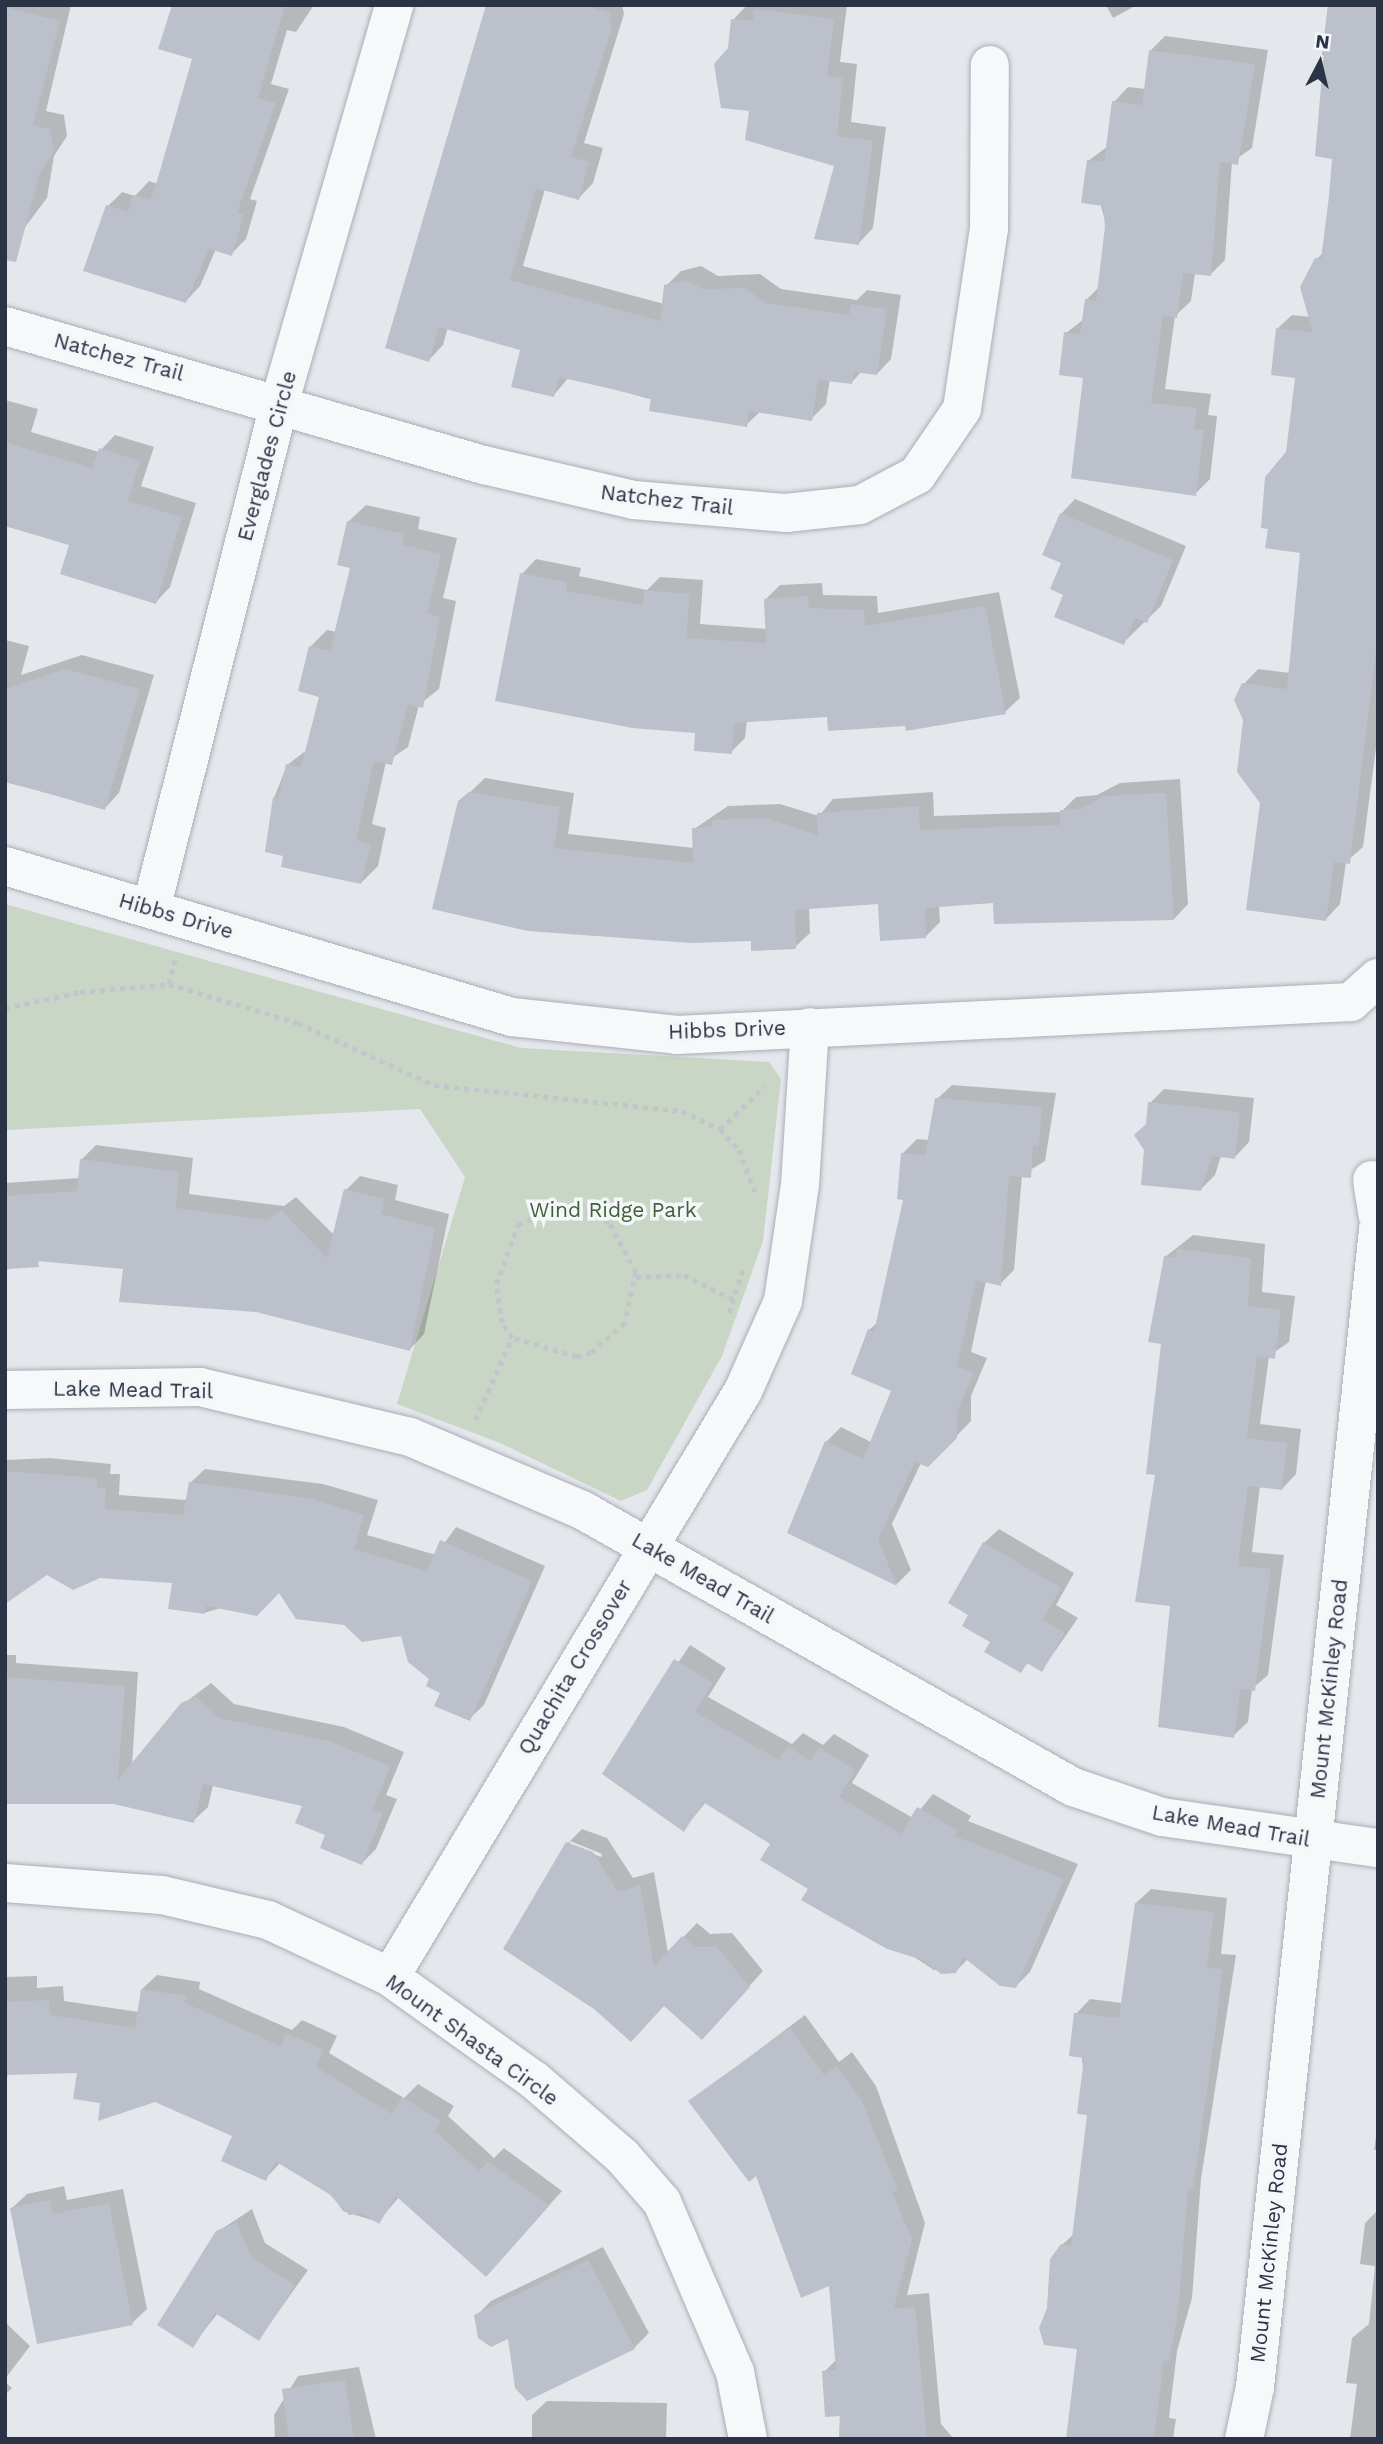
<!DOCTYPE html>
<html>
<head>
<meta charset="utf-8">
<style>
  body { margin:0 }
  #map { position:relative; width:1383px; height:2444px; overflow:hidden; background:#e4e7ec; font-family:"Work Sans",sans-serif }
  div>[style] { position:absolute }
  .green>* { inset:0; background:#c9d6c5 }
  .shadow>* { inset:0; background:#0003 }
  .building>* { inset:0; background:#bbc0ca }
  .path>* { height:4.5px; margin-top:-2.25px; transform-origin:0; background:repeating-linear-gradient(90deg,#c2c5cb 0 5px,transparent 0 10px) }
  .roads { filter:drop-shadow(0 0 2px #a9aeb7) drop-shadow(0 0 2px #a9aeb7) }
  .minor>* { height:38px; margin:-19px; padding:0 19px; transform-origin:19px; border-radius:19px; background:#f7f8fa }
  span { translate:-50% -50%; white-space:nowrap; text-align:center; line-height:1.15; -webkit-text-stroke:7px #f4f6f9; paint-order:stroke }
  .street-label { font-size:21px; color:#2b3445 }
  .park-label { font-size:21px; color:#3f6138 }
  .frame { position:absolute; inset:0; border:7px solid #2b3445; pointer-events:none }
  .north { position:absolute; left:1285px; top:28px; width:70px; height:70px; -webkit-text-stroke:5px #f4f6f9; paint-order:stroke; rotate:7deg; font-size:19px; font-weight:700; line-height:28px; text-align:center; color:#2b3445 }
  .north::after { content:''; display:block; margin:auto; width:24px; height:32px; background:#2b3445; clip-path:polygon(50% 0,100% 100%,50% 72%,0 100%) }
</style>
</head>
<body>
<div id="map">
  <div class="green">
    <div style="clip-path:polygon(5px 904px,521px 1048px,769px 1062px,781px 1079px,763px 1241px,722px 1356px,647px 1490px,621px 1501px,500px 1443px,397px 1404px,465px 1177px,420px 1109px,5px 1130px)"></div>
  </div>
  <div class="shadow">
    <div style="clip-path:polygon(5px 5px,71px 5px,46px 111px,64px 115px,67px 136px,54px 156px,47px 198px,25px 227px,5px 222px)"></div>
    <div style="clip-path:polygon(174px 5px,314px 5px,296px 32px,287px 30px,271px 84px,289px 89px,250px 199px,257px 201px,246px 239px,231px 254px,216px 249px,200px 286px,186px 301px,108px 206px,122px 192px,135px 196px,149px 181px,158px 184px,194px 58px)"></div>
    <div style="clip-path:polygon(487px 5px,622px 5px,624px 14px,584px 143px,603px 148px,593px 183px,579px 198px,545px 189px,523px 266px,664px 304px,666px 286px,681px 271px,701px 266px,718px 276px,760px 274px,781px 289px,857px 300px,867px 290px,901px 295px,891px 359px,877px 374px,862px 371px,851px 383px,830px 379px,826px 404px,811px 419px,761px 411px,746px 425px,569px 377px,554px 395px,522px 349px,448px 327px,443px 345px,429px 360px)"></div>
    <div style="clip-path:polygon(747px 5px,847px 5px,840px 62px,857px 64px,851px 122px,886px 127px,873px 228px,859px 243px,837px 165px,751px 109px,730px 49px,733px 20px)"></div>
    <div style="clip-path:polygon(1106px 5px,1137px 5px,1113px 18px)"></div>
    <div style="clip-path:polygon(1328px 5px,1378px 5px,1378px 733px,1363px 847px,1346px 862px,1340px 904px,1326px 919px,1262px 802px,1244px 684px,1258px 669px,1290px 673px,1302px 551px,1287px 453px,1297px 377px,1277px 329px,1292px 315px,1311px 317px,1317px 259px,1324px 252px,1334px 157px,1329px 56px,1322px 55px)"></div>
    <div style="clip-path:polygon(1165px 36px,1268px 50px,1252px 148px,1232px 162px,1225px 260px,1210px 275px,1195px 273px,1191px 301px,1175px 316px,1165px 389px,1211px 394px,1208px 415px,1217px 416px,1210px 479px,1195px 494px,1085px 377px,1066px 333px,1084px 319px,1086px 300px,1100px 286px,1107px 227px,1088px 161px,1107px 147px,1114px 102px,1128px 87px,1146px 89px,1150px 51px)"></div>
    <div style="clip-path:polygon(5px 400px,38px 409px,31px 432px,99px 452px,115px 435px,154px 447px,141px 486px,196px 503px,170px 587px,156px 602px,71px 543px,5px 526px)"></div>
    <div style="clip-path:polygon(1075px 499px,1186px 546px,1161px 606px,1123px 643px,1066px 594px,1061px 514px)"></div>
    <div style="clip-path:polygon(366px 505px,420px 517px,418px 529px,457px 538px,443px 598px,456px 601px,439px 689px,419px 705px,408px 747px,386px 762px,372px 824px,386px 828px,378px 866px,361px 883px,286px 854px,274px 798px,287px 765px,308px 749px,321px 695px,310px 647px,327px 630px,337px 632px,352px 567px,339px 564px,349px 521px)"></div>
    <div style="clip-path:polygon(536px 559px,581px 568px,579px 576px,647px 590px,660px 577px,703px 580px,700px 624px,767px 629px,766px 599px,780px 585px,822px 583px,823px 595px,877px 596px,878px 613px,999px 592px,1020px 698px,1005px 712px,907px 724px,829px 715px,747px 720px,745px 738px,731px 752px,696px 731px,522px 574px)"></div>
    <div style="clip-path:polygon(5px 640px,29px 646px,21px 675px,82px 655px,154px 675px,119px 793px,105px 808px,5px 782px)"></div>
    <div style="clip-path:polygon(485px 778px,574px 793px,568px 834px,694px 848px,694px 829px,728px 806px,780px 804px,819px 816px,833px 799px,933px 792px,934px 816px,1061px 812px,1076px 797px,1097px 795px,1120px 783px,1180px 779px,1188px 904px,1174px 919px,995px 901px,939px 905px,940px 922px,926px 936px,879px 902px,809px 907px,810px 933px,795px 947px,752px 939px,691px 942px,460px 802px)"></div>
    <div style="clip-path:polygon(952px 1085px,1056px 1093px,1045px 1161px,1022px 1175px,1014px 1270px,1000px 1284px,986px 1281px,971px 1352px,987px 1358px,971px 1396px,971px 1421px,928px 1465px,921px 1463px,892px 1524px,911px 1570px,897px 1584px,789px 1532px,826px 1442px,841px 1427px,871px 1442px,893px 1390px,869px 1330px,879px 1321px,905px 1198px,902px 1154px,917px 1139px,929px 1140px,937px 1099px)"></div>
    <div style="clip-path:polygon(1164px 1089px,1254px 1098px,1249px 1142px,1235px 1157px,1221px 1156px,1215px 1175px,1200px 1190px,1148px 1123px,1150px 1103px)"></div>
    <div style="clip-path:polygon(96px 1145px,193px 1158px,189px 1194px,284px 1206px,296px 1197px,335px 1236px,346px 1190px,360px 1176px,398px 1185px,395px 1200px,449px 1214px,424px 1334px,410px 1349px,256px 1310px,124px 1267px,44px 1260px,5px 1270px,5px 1183px,80px 1178px,81px 1160px)"></div>
    <div style="clip-path:polygon(1193px 1235px,1265px 1244px,1262px 1292px,1295px 1296px,1289px 1342px,1269px 1356px,1260px 1424px,1301px 1429px,1296px 1474px,1282px 1489px,1260px 1486px,1252px 1552px,1284px 1555px,1268px 1675px,1252px 1689px,1248px 1722px,1233px 1736px,1172px 1605px,1157px 1474px,1165px 1257px)"></div>
    <div style="clip-path:polygon(50px 1458px,111px 1464px,110px 1474px,120px 1474px,119px 1495px,187px 1500px,190px 1483px,205px 1469px,323px 1484px,378px 1500px,367px 1535px,436px 1555px,456px 1527px,545px 1566px,484px 1705px,469px 1719px,402px 1634px,345px 1624px,279px 1590px,204px 1613px,174px 1582px,46px 1573px,5px 1597px,5px 1460px)"></div>
    <div style="clip-path:polygon(999px 1529px,1074px 1573px,1056px 1605px,1078px 1618px,1042px 1670px,1029px 1662px,1020px 1671px,970px 1614px,984px 1543px)"></div>
    <div style="clip-path:polygon(690px 1645px,726px 1668px,708px 1697px,792px 1744px,803px 1733px,823px 1745px,834px 1734px,869px 1755px,852px 1783px,913px 1818px,933px 1794px,971px 1816px,968px 1821px,1078px 1864px,1030px 1972px,1016px 1986px,968px 1959px,956px 1971px,934px 1970px,810px 1889px,773px 1844px,706px 1802px,684px 1829px,604px 1774px)"></div>
    <div style="clip-path:polygon(5px 1655px,16px 1655px,16px 1663px,138px 1672px,132px 1766px,183px 1704px,211px 1683px,234px 1704px,344px 1727px,404px 1752px,386px 1795px,397px 1799px,376px 1849px,362px 1863px,304px 1805px,213px 1785px,208px 1807px,193px 1821px,114px 1803px,5px 1804px)"></div>
    <div style="clip-path:polygon(evenodd,582px 1829px,607px 1838px,633px 1878px,654px 1872px,668px 1953px,697px 1923px,710px 1934px,732px 1933px,763px 1971px,702px 2038px,568px 1843px,582px 1829px,570px 1841px,602px 1854px,601px 1857px,570px 1845px,570px 1841px)"></div>
    <div style="clip-path:polygon(1151px 1889px,1227px 1898px,1221px 1954px,1236px 1955px,1201px 2179px,1192px 2298px,1177px 2351px,1169px 2418px,1176px 2419px,1173px 2439px,1067px 2439px,1079px 2348px,1049px 2309px,1062px 2245px,1074px 2234px,1089px 2114px,1076px 2014px,1090px 1999px,1122px 2003px,1136px 1903px)"></div>
    <div style="clip-path:polygon(157px 1975px,200px 1982px,199px 1989px,292px 2030px,302px 2020px,337px 2036px,329px 2053px,404px 2098px,418px 2084px,454px 2106px,448px 2116px,494px 2158px,504px 2148px,562px 2191px,500px 2260px,399px 2197px,378px 2222px,343px 2211px,330px 2192px,281px 2162px,265px 2179px,234px 2135px,156px 2101px,102px 2101px,79px 2071px,9px 2073px,5px 2080px,5px 1977px,37px 1976px,37px 1988px,63px 1986px,64px 2001px,139px 2012px,142px 1989px)"></div>
    <div style="clip-path:polygon(805px 2015px,839px 2062px,852px 2052px,876px 2086px,925px 2223px,907px 2295px,929px 2293px,941px 2424px,954px 2439px,839px 2439px,840px 2414px,824px 2372px,837px 2359px,830px 2283px,757px 2174px,691px 2101px)"></div>
    <div style="clip-path:polygon(1378px 2123px,1378px 2150px,1374px 2150px)"></div>
    <div style="clip-path:polygon(64px 2186px,67px 2200px,123px 2189px,147px 2309px,132px 2323px,12px 2208px,27px 2194px)"></div>
    <div style="clip-path:polygon(252px 2209px,265px 2243px,308px 2270px,259px 2339px,218px 2313px,192px 2346px,217px 2232px)"></div>
    <div style="clip-path:polygon(1378px 2210px,1378px 2439px,1350px 2439px,1357px 2384px,1346px 2383px,1352px 2338px,1369px 2324px,1375px 2266px,1360px 2264px,1365px 2223px)"></div>
    <div style="clip-path:polygon(603px 2247px,649px 2333px,634px 2348px,509px 2336px,476px 2316px,491px 2301px)"></div>
    <div style="clip-path:polygon(5px 2322px,30px 2346px,5px 2379px)"></div>
    <div style="clip-path:polygon(359px 2367px,376px 2439px,275px 2439px,274px 2415px,298px 2376px)"></div>
    <div style="clip-path:polygon(5px 2382px,12px 2388px,5px 2395px)"></div>
    <div style="clip-path:polygon(547px 2401px,667px 2403px,666px 2439px,532px 2439px,532px 2415px)"></div>
  </div>
  <div class="building">
    <div style="clip-path:polygon(172px 5px,285px 5px,258px 98px,276px 103px,237px 213px,244px 215px,232px 256px,209px 249px,186px 303px,83px 271px,106px 205px,128px 212px,133px 195px,150px 200px,155px 188px,192px 59px,158px 49px)"></div>
    <div style="clip-path:polygon(486px 5px,584px 5px,610px 13px,611px 30px,571px 157px,589px 162px,579px 200px,536px 188px,510px 280px,660px 321px,664px 285px,686px 280px,703px 289px,745px 288px,766px 303px,849px 315px,851px 304px,887px 309px,877px 375px,854px 372px,852px 384px,818px 380px,812px 421px,749px 411px,747px 427px,649px 411px,651px 398px,559px 377px,554px 397px,511px 387px,520px 350px,439px 327px,429px 362px,385px 348px)"></div>
    <div style="clip-path:polygon(1328px 5px,1378px 5px,1378px 634px,1350px 864px,1334px 862px,1326px 921px,1246px 910px,1260px 803px,1237px 772px,1243px 720px,1234px 700px,1242px 683px,1287px 689px,1300px 553px,1265px 548px,1268px 529px,1261px 528px,1265px 477px,1286px 452px,1295px 378px,1271px 375px,1276px 328px,1313px 333px,1300px 287px,1315px 258px,1321px 259px,1329px 196px,1332px 159px,1315px 156px)"></div>
    <div style="clip-path:polygon(5px 7px,60px 21px,33px 125px,50px 129px,54px 151px,40px 172px,16px 262px,5px 260px)"></div>
    <div style="clip-path:polygon(754px 9px,834px 19px,827px 76px,843px 78px,837px 136px,873px 141px,859px 245px,814px 239px,834px 166px,745px 140px,749px 111px,721px 108px,714px 64px,728px 48px,731px 19px,753px 21px)"></div>
    <div style="clip-path:polygon(1149px 50px,1255px 64px,1238px 165px,1220px 162px,1211px 276px,1183px 273px,1177px 318px,1163px 316px,1151px 403px,1197px 408px,1194px 429px,1204px 430px,1196px 496px,1071px 478px,1083px 378px,1059px 375px,1064px 332px,1080px 334px,1085px 299px,1096px 301px,1105px 227px,1103px 206px,1081px 203px,1087px 160px,1104px 162px,1112px 101px,1142px 105px)"></div>
    <div style="clip-path:polygon(5px 442px,92px 468px,99px 448px,140px 461px,128px 501px,182px 517px,156px 604px,60px 574px,69px 545px,5px 526px)"></div>
    <div style="clip-path:polygon(1060px 513px,1173px 560px,1147px 623px,1135px 618px,1124px 645px,1054px 617px,1063px 595px,1050px 589px,1061px 563px,1042px 555px)"></div>
    <div style="clip-path:polygon(347px 521px,404px 534px,402px 545px,441px 554px,427px 614px,440px 617px,423px 708px,408px 704px,392px 765px,374px 761px,356px 840px,371px 844px,361px 884px,281px 867px,283px 856px,265px 852px,273px 797px,278px 798px,286px 764px,301px 767px,319px 697px,298px 691px,309px 646px,330px 651px,350px 568px,337px 565px)"></div>
    <div style="clip-path:polygon(520px 573px,567px 582px,566px 591px,643px 605px,644px 590px,690px 594px,686px 638px,766px 643px,764px 599px,808px 596px,809px 608px,864px 610px,865px 626px,985px 606px,1006px 714px,906px 731px,905px 726px,828px 731px,827px 717px,734px 723px,732px 754px,694px 751px,695px 733px,632px 728px,495px 701px)"></div>
    <div style="clip-path:polygon(66px 669px,140px 689px,105px 810px,5px 781px,5px 689px)"></div>
    <div style="clip-path:polygon(469px 792px,560px 807px,554px 848px,693px 863px,692px 828px,712px 827px,712px 820px,765px 818px,818px 835px,817px 813px,919px 806px,920px 830px,1060px 825px,1060px 810px,1081px 809px,1104px 796px,1166px 793px,1174px 920px,994px 924px,993px 903px,925px 908px,926px 938px,880px 941px,878px 904px,795px 910px,796px 949px,751px 951px,751px 941px,691px 943px,528px 931px,432px 909px,458px 801px)"></div>
    <div style="clip-path:polygon(935px 1098px,1042px 1107px,1039px 1146px,1033px 1145px,1031px 1178px,1009px 1176px,1001px 1286px,976px 1280px,957px 1366px,974px 1373px,957px 1412px,957px 1438px,928px 1467px,915px 1462px,878px 1539px,897px 1586px,787px 1533px,825px 1441px,863px 1459px,891px 1391px,851px 1374px,868px 1329px,874px 1332px,903px 1200px,897px 1199px,901px 1153px,925px 1155px)"></div>
    <div style="clip-path:polygon(1148px 1102px,1240px 1112px,1235px 1159px,1212px 1156px,1201px 1191px,1141px 1185px,1144px 1150px,1134px 1135px,1146px 1124px)"></div>
    <div style="clip-path:polygon(80px 1159px,179px 1172px,176px 1208px,268px 1220px,281px 1210px,327px 1258px,344px 1189px,385px 1199px,381px 1214px,435px 1228px,410px 1351px,256px 1312px,119px 1302px,123px 1269px,38px 1261px,39px 1267px,5px 1269px,5px 1196px,77px 1191px)"></div>
    <div style="clip-path:polygon(1177px 1249px,1251px 1258px,1248px 1306px,1281px 1310px,1275px 1359px,1257px 1356px,1247px 1438px,1287px 1443px,1282px 1490px,1248px 1486px,1238px 1566px,1271px 1569px,1255px 1691px,1240px 1689px,1234px 1738px,1158px 1727px,1170px 1606px,1135px 1602px,1155px 1475px,1146px 1474px,1161px 1344px,1148px 1342px,1164px 1256px,1176px 1258px)"></div>
    <div style="clip-path:polygon(5px 1471px,97px 1478px,97px 1488px,106px 1488px,105px 1509px,183px 1515px,189px 1482px,308px 1498px,364px 1515px,354px 1549px,427px 1571px,440px 1540px,532px 1581px,470px 1721px,434px 1706px,440px 1693px,426px 1686px,429px 1679px,408px 1662px,401px 1636px,362px 1642px,344px 1625px,296px 1619px,279px 1593px,257px 1616px,206px 1606px,205px 1614px,168px 1609px,172px 1583px,100px 1578px,73px 1590px,47px 1575px,5px 1604px)"></div>
    <div style="clip-path:polygon(983px 1542px,1061px 1588px,1043px 1620px,1065px 1633px,1042px 1672px,1027px 1663px,1021px 1673px,984px 1652px,990px 1642px,962px 1626px,968px 1615px,948px 1603px)"></div>
    <div style="clip-path:polygon(674px 1659px,713px 1683px,695px 1712px,779px 1760px,788px 1746px,810px 1761px,819px 1747px,855px 1770px,839px 1797px,901px 1834px,917px 1807px,958px 1831px,955px 1836px,1064px 1879px,1016px 1988px,1000px 1986px,963px 1957px,956px 1973px,941px 1974px,923px 1960px,887px 1949px,801px 1900px,808px 1889px,760px 1860px,770px 1844px,703px 1802px,684px 1832px,602px 1774px)"></div>
    <div style="clip-path:polygon(5px 1677px,125px 1686px,118px 1780px,181px 1703px,196px 1697px,219px 1718px,329px 1741px,390px 1766px,373px 1809px,383px 1813px,362px 1865px,320px 1848px,325px 1835px,295px 1823px,302px 1806px,203px 1784px,194px 1823px,114px 1804px,5px 1804px)"></div>
    <div style="clip-path:polygon(566px 1842px,593px 1852px,618px 1892px,640px 1885px,654px 1966px,682px 1936px,695px 1947px,717px 1947px,750px 1987px,702px 2040px,664px 2006px,631px 2042px,594px 2009px,503px 1949px)"></div>
    <div style="clip-path:polygon(1135px 1903px,1214px 1912px,1207px 1968px,1222px 1969px,1218px 2011px,1193px 2190px,1188px 2189px,1178px 2313px,1169px 2361px,1164px 2361px,1154px 2439px,1066px 2439px,1077px 2349px,1044px 2345px,1039px 2328px,1047px 2308px,1050px 2259px,1061px 2244px,1071px 2246px,1087px 2115px,1077px 2114px,1084px 2058px,1069px 2056px,1074px 2013px,1119px 2018px)"></div>
    <div style="clip-path:polygon(141px 1989px,186px 1996px,185px 2003px,281px 2046px,286px 2033px,324px 2050px,316px 2067px,392px 2114px,402px 2097px,441px 2121px,435px 2131px,479px 2171px,488px 2161px,549px 2206px,486px 2277px,396px 2196px,379px 2224px,362px 2213px,349px 2215px,329px 2194px,275px 2161px,266px 2181px,221px 2161px,232px 2136px,155px 2102px,98px 2121px,100px 2103px,73px 2099px,77px 2073px,5px 2075px,5px 2002px,49px 2000px,50px 2015px,135px 2028px)"></div>
    <div style="clip-path:polygon(790px 2028px,824px 2075px,837px 2066px,862px 2101px,898px 2190px,892px 2192px,912px 2239px,894px 2308px,915px 2307px,927px 2439px,840px 2439px,840px 2416px,825px 2417px,822px 2371px,836px 2370px,829px 2286px,801px 2298px,756px 2176px,749px 2182px,688px 2101px)"></div>
    <div style="clip-path:polygon(50px 2200px,53px 2214px,109px 2203px,133px 2325px,37px 2344px,10px 2208px)"></div>
    <div style="clip-path:polygon(237px 2222px,251px 2257px,295px 2285px,259px 2341px,215px 2313px,193px 2348px,157px 2325px,216px 2231px)"></div>
    <div style="clip-path:polygon(588px 2260px,635px 2349px,527px 2401px,515px 2388px,508px 2339px,491px 2347px,478px 2338px,474px 2315px)"></div>
    <div style="clip-path:polygon(345px 2380px,354px 2439px,289px 2439px,282px 2389px)"></div>
  </div>
  <div class="path">
    <div style="left:169px;top:984px;width:27px;rotate:-77deg"></div>
    <div style="left:5px;top:1008px;width:77px;rotate:-12deg"></div>
    <div style="left:80px;top:992px;width:89px;rotate:-5.1deg"></div>
    <div style="left:169px;top:984px;width:135px;rotate:16.8deg"></div>
    <div style="left:298px;top:1023px;width:149px;rotate:24.5deg"></div>
    <div style="left:434px;top:1085px;width:249px;rotate:6deg"></div>
    <div style="left:682px;top:1111px;width:42px;rotate:25.3deg"></div>
    <div style="left:720px;top:1129px;width:28px;rotate:48deg"></div>
    <div style="left:739px;top:1150px;width:47px;rotate:68.9deg"></div>
    <div style="left:720px;top:1129px;width:61px;rotate:-43.7deg"></div>
    <div style="left:636px;top:1277px;width:48px;rotate:-2.4deg"></div>
    <div style="left:684px;top:1275px;width:55px;rotate:26.1deg"></div>
    <div style="left:729px;top:1313px;width:47px;rotate:-72.7deg"></div>
    <div style="left:475px;top:1420px;width:90px;rotate:-65.7deg"></div>
    <div style="left:512px;top:1338px;width:18px;rotate:-124deg"></div>
    <div style="left:502px;top:1323px;width:39px;rotate:-99deg"></div>
    <div style="left:496px;top:1284px;width:63px;rotate:-69.6deg"></div>
    <div style="left:518px;top:1225px;width:42px;rotate:-25.3deg"></div>
    <div style="left:556px;top:1207px;width:42px;rotate:9.7deg"></div>
    <div style="left:597px;top:1214px;width:16px;rotate:38deg"></div>
    <div style="left:610px;top:1224px;width:55px;rotate:61.6deg"></div>
    <div style="left:636px;top:1272px;width:52px;rotate:102.2deg"></div>
    <div style="left:625px;top:1323px;width:45px;rotate:138.6deg"></div>
    <div style="left:591px;top:1353px;width:15px;rotate:164deg"></div>
    <div style="left:577px;top:1357px;width:68px;rotate:-163.7deg"></div>
  </div>
  <div class="roads">
    <div class="minor">
      <div style="left:5px;top:326px;width:499px;rotate:16.2deg"></div>
      <div style="left:484px;top:465px;width:154px;rotate:13.1deg"></div>
      <div style="left:634px;top:500px;width:153px;rotate:4.9deg"></div>
      <div style="left:786px;top:513px;width:74px;rotate:-6.2deg"></div>
      <div style="left:860px;top:505px;width:64px;rotate:-27.8deg"></div>
      <div style="left:917px;top:475px;width:80px;rotate:-55.7deg"></div>
      <div style="left:962px;top:409px;width:182px;rotate:-81.5deg"></div>
      <div style="left:989px;top:229px;width:164px;rotate:-89.7deg"></div>
      <div style="left:5px;top:866px;width:529px;rotate:16.59deg"></div>
      <div style="left:512px;top:1017px;width:166px;rotate:6.2deg"></div>
      <div style="left:677px;top:1035px;width:675px;rotate:-2.8deg"></div>
      <div style="left:1351px;top:1002px;width:36px;rotate:-42deg"></div>
      <div style="left:151px;top:909px;width:524px;rotate:-75.75deg"></div>
      <div style="left:280px;top:401px;width:412px;rotate:-73.9deg"></div>
      <div style="left:1372px;top:1180px;width:36px;rotate:81deg"></div>
      <div style="left:5px;top:1390px;width:195px;rotate:-0.9deg"></div>
      <div style="left:200px;top:1387px;width:216px;rotate:13.4deg"></div>
      <div style="left:410px;top:1437px;width:187px;rotate:23deg"></div>
      <div style="left:582px;top:1510px;width:564px;rotate:29.43deg"></div>
      <div style="left:1073px;top:1787px;width:94px;rotate:18.6deg"></div>
      <div style="left:1162px;top:1817px;width:218px;rotate:8.2deg"></div>
      <div style="left:5px;top:1883px;width:157px;rotate:4.4deg"></div>
      <div style="left:162px;top:1895px;width:109px;rotate:13.3deg"></div>
      <div style="left:268px;top:1920px;width:135px;rotate:25deg"></div>
      <div style="left:390px;top:1977px;width:177px;rotate:35.6deg"></div>
      <div style="left:534px;top:2080px;width:116px;rotate:40.8deg"></div>
      <div style="left:622px;top:2156px;width:61px;rotate:49deg"></div>
      <div style="left:662px;top:2202px;width:185px;rotate:66.8deg"></div>
      <div style="left:735px;top:2372px;width:68px;rotate:79deg"></div>
      <div style="left:390px;top:1977px;width:684px;rotate:-58.94deg"></div>
      <div style="left:743px;top:1391px;width:98px;rotate:-66deg"></div>
      <div style="left:783px;top:1301px;width:117px;rotate:-81.7deg"></div>
      <div style="left:800px;top:1185px;width:158px;rotate:-86.4deg"></div>
      <div style="left:1244px;top:2439px;width:53px;rotate:-78.1deg"></div>
      <div style="left:1255px;top:2387px;width:1163px;rotate:-83.93deg"></div>
    </div>
  </div>
  <div class="street-label">
    <span style="left:119px;top:357px;rotate:15deg">Natchez Trail</span>
    <span style="left:267px;top:456px;rotate:-75deg">Everglades Circle</span>
    <span style="left:667px;top:500px;rotate:7deg">Natchez Trail</span>
    <span style="left:176px;top:916px;rotate:16deg">Hibbs Drive</span>
    <span style="left:727px;top:1030px;rotate:-2deg">Hibbs Drive</span>
    <span style="left:133px;top:1390px;rotate:1deg">Lake Mead Trail</span>
    <span style="left:703px;top:1578px;rotate:30deg">Lake Mead Trail</span>
    <span style="left:575px;top:1667px;rotate:-59deg">Quachita Crossover</span>
    <span style="left:1329px;top:1689px;rotate:-84deg">Mount McKinley Road</span>
    <span style="left:1231px;top:1826px;rotate:10deg">Lake Mead Trail</span>
    <span style="left:472px;top:2040px;rotate:36deg">Mount Shasta Circle</span>
    <span style="left:1269px;top:2253px;rotate:-84deg">Mount McKinley Road</span>
  </div>
  <div class="park-label">
    <span style="left:613px;top:1210px">Wind Ridge Park</span>
  </div>
  <div class="frame"></div>
  <div class="north">N</div>
</div>
</body>
</html>
